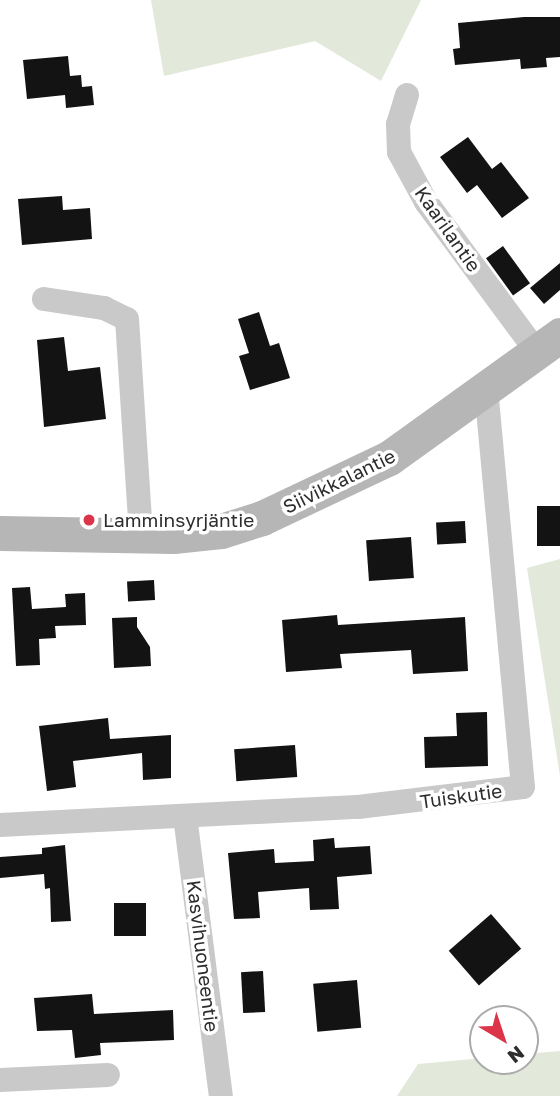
<!DOCTYPE html>
<html>
<head>
<meta charset="utf-8">
<style>
  body { margin:0 }
  #map { position:relative; width:560px; height:1096px; overflow:hidden; background:#fff; font-family:"Golos Text",sans-serif }
  div>[style] { position:absolute }
  .green>* { inset:0; background:#e3e9da }
  .building>* { inset:0; background:#131313; transform-origin:0 0 }
  .street>* { height:24px; margin:-12px; padding:0 12px; transform-origin:12px; border-radius:12px; background:#c9c9c9 }
  .secondary>* { height:35px; margin:-17.5px; padding:0 17.5px; transform-origin:17.5px; border-radius:17.5px; background:#b6b6b6 }
  .dots>* { width:19px; height:19px; translate:-50% -50%; box-sizing:border-box; border:4px solid #fff; border-radius:50% }
  span { translate:-50% -50%; white-space:nowrap; text-align:center; line-height:1.15; -webkit-text-stroke:7px #fff; paint-order:stroke }
  .street-label { font-size:19px; color:#2c2c2c }
  .poi-label { font-size:19px; color:#2c2c2c }
  .left { translate:0 -50%; text-align:left }
  .north { position:absolute; left:469px; top:1005px; width:70px; height:70px; box-sizing:border-box; background:#fff; border:2px solid #ababab; border-radius:50%; rotate:141deg; font-size:19px; font-weight:700; line-height:28px; text-align:center; color:#2c2c2c }
  .north::after { content:''; display:block; margin:auto; width:24px; height:32px; background:#dc354a; clip-path:polygon(50% 0,100% 100%,50% 72%,0 100%) }
</style>
</head>
<body>
<div id="map">
  <div class="green">
    <div style="clip-path:polygon(151px 0,421px 0,381px 81px,315px 41px,164px 76px)"></div>
    <div style="clip-path:polygon(560px 559px,560px 776px,527px 568px)"></div>
    <div style="clip-path:polygon(560px 1051px,560px 1096px,397px 1096px,418px 1064px,483px 1058px,525px 1061px,525px 1054px)"></div>
  </div>
  <div class="building">
    <div style="clip-path:polygon(524px 17px,560px 17px,560px 57px,546px 58px,547px 67px,521px 69px,520px 59px,455px 65px,453px 49px,460px 48px,458px 23px)"></div>
    <div style="clip-path:polygon(68px 56px,70px 76px,81px 75px,82px 87px,92px 86px,94px 105px,66px 108px,65px 95px,27px 99px,23px 60px)"></div>
    <div style="clip-path:polygon(468px 137px,492px 169px,501px 162px,529px 198px,502px 218px,477px 185px,467px 193px,440px 157px)"></div>
    <div style="clip-path:polygon(62px 196px,63px 210px,90px 208px,92px 239px,22px 245px,18px 199px)"></div>
    <div style="left:503px;top:246px;width:46px;height:21px;rotate:54deg"></div>
    <div style="clip-path:polygon(560px 263px,560px 290px,544px 304px,530px 288px)"></div>
    <div style="clip-path:polygon(259px 312px,270px 346px,279px 343px,290px 378px,250px 390px,239px 356px,249px 353px,238px 319px)"></div>
    <div style="clip-path:polygon(64px 337px,68px 371px,100px 367px,106px 419px,44px 427px,37px 340px)"></div>
    <div style="left:560px;top:506px;width:40px;height:23px;rotate:90deg"></div>
    <div style="left:465px;top:521px;width:22px;height:29px;rotate:87deg"></div>
    <div style="left:411px;top:537px;width:41px;height:45px;rotate:86deg"></div>
    <div style="left:154px;top:580px;width:20px;height:27px;rotate:87deg"></div>
    <div style="clip-path:polygon(30px 587px,32px 609px,66px 607px,65px 594px,85px 593px,86px 625px,55px 626px,56px 638px,39px 639px,40px 665px,16px 666px,12px 588px)"></div>
    <div style="clip-path:polygon(337px 615px,338px 625px,465px 617px,468px 671px,413px 674px,411px 650px,340px 654px,342px 668px,286px 672px,282px 620px)"></div>
    <div style="clip-path:polygon(137px 617px,137px 627px,150px 647px,151px 666px,114px 668px,112px 618px)"></div>
    <div style="clip-path:polygon(487px 712px,488px 766px,425px 768px,424px 737px,457px 736px,456px 713px)"></div>
    <div style="clip-path:polygon(108px 718px,110px 739px,171px 735px,171px 778px,143px 780px,142px 753px,73px 761px,76px 787px,47px 791px,39px 726px)"></div>
    <div style="left:295px;top:745px;width:32px;height:61px;rotate:86deg"></div>
    <div style="clip-path:polygon(334px 838px,335px 848px,370px 846px,372px 874px,337px 877px,339px 909px,310px 910px,309px 888px,258px 892px,260px 918px,234px 919px,228px 853px,274px 849px,275px 863px,314px 861px,313px 840px)"></div>
    <div style="clip-path:polygon(65px 845px,71px 921px,51px 922px,50px 888px,45px 889px,44px 874px,0 878px,0 857px,42px 854px,42px 848px)"></div>
    <div style="left:146px;top:903px;width:33px;height:32px;rotate:90deg"></div>
    <div style="left:491px;top:914px;width:46px;height:56px;rotate:49deg"></div>
    <div style="left:263px;top:971px;width:41px;height:22px;rotate:87deg"></div>
    <div style="left:357px;top:980px;width:48px;height:44px;rotate:85deg"></div>
    <div style="clip-path:polygon(92px 994px,94px 1014px,173px 1010px,174px 1040px,100px 1043px,101px 1055px,75px 1058px,72px 1030px,37px 1031px,34px 998px)"></div>
  </div>
  <div class="street">
    <div style="left:407px;top:95px;width:30px;rotate:107deg"></div>
    <div style="left:398px;top:124px;width:28px;rotate:88deg"></div>
    <div style="left:399px;top:152px;width:57px;rotate:61.6deg"></div>
    <div style="left:426px;top:202px;width:187px;rotate:53.5deg"></div>
    <div style="left:44px;top:299px;width:61px;rotate:8.5deg"></div>
    <div style="left:104px;top:308px;width:25px;rotate:26deg"></div>
    <div style="left:127px;top:319px;width:218px;rotate:86.3deg"></div>
    <div style="left:185px;top:816px;width:282px;rotate:82.7deg"></div>
    <div style="left:0;top:825px;width:358px;rotate:-2.9deg"></div>
    <div style="left:358px;top:807px;width:166px;rotate:-6.9deg"></div>
    <div style="left:523px;top:787px;width:400px;rotate:-95.3deg"></div>
    <div style="left:0;top:1080px;width:108px;rotate:-2.7deg"></div>
  </div>
  <div class="secondary">
    <div style="left:0;top:533px;width:173px;rotate:1deg"></div>
    <div style="left:173px;top:536px;width:48px;rotate:-5.9deg"></div>
    <div style="left:221px;top:531px;width:43px;rotate:-17.6deg"></div>
    <div style="left:262px;top:518px;width:140px;rotate:-25.3deg"></div>
    <div style="left:389px;top:458px;width:211px;rotate:-35.7deg"></div>
  </div>
  <div class="dots">
    <div style="left:89px;top:520px;background:#dc354a"></div>
  </div>
  <div class="street-label">
    <span style="left:448px;top:229px;rotate:55deg">Kaarilantie</span>
    <span style="left:339px;top:481px;rotate:-26deg">Siivikkalantie</span>
    <span style="left:461px;top:796px;rotate:-8deg">Tuiskutie</span>
    <span style="left:203px;top:956px;rotate:83deg">Kasvihuoneentie</span>
  </div>
  <div class="poi-label">
    <span class="left" style="left:103px;top:520px">Lamminsyrjäntie</span>
  </div>
  <div class="north">N</div>
</div>
</body>
</html>
